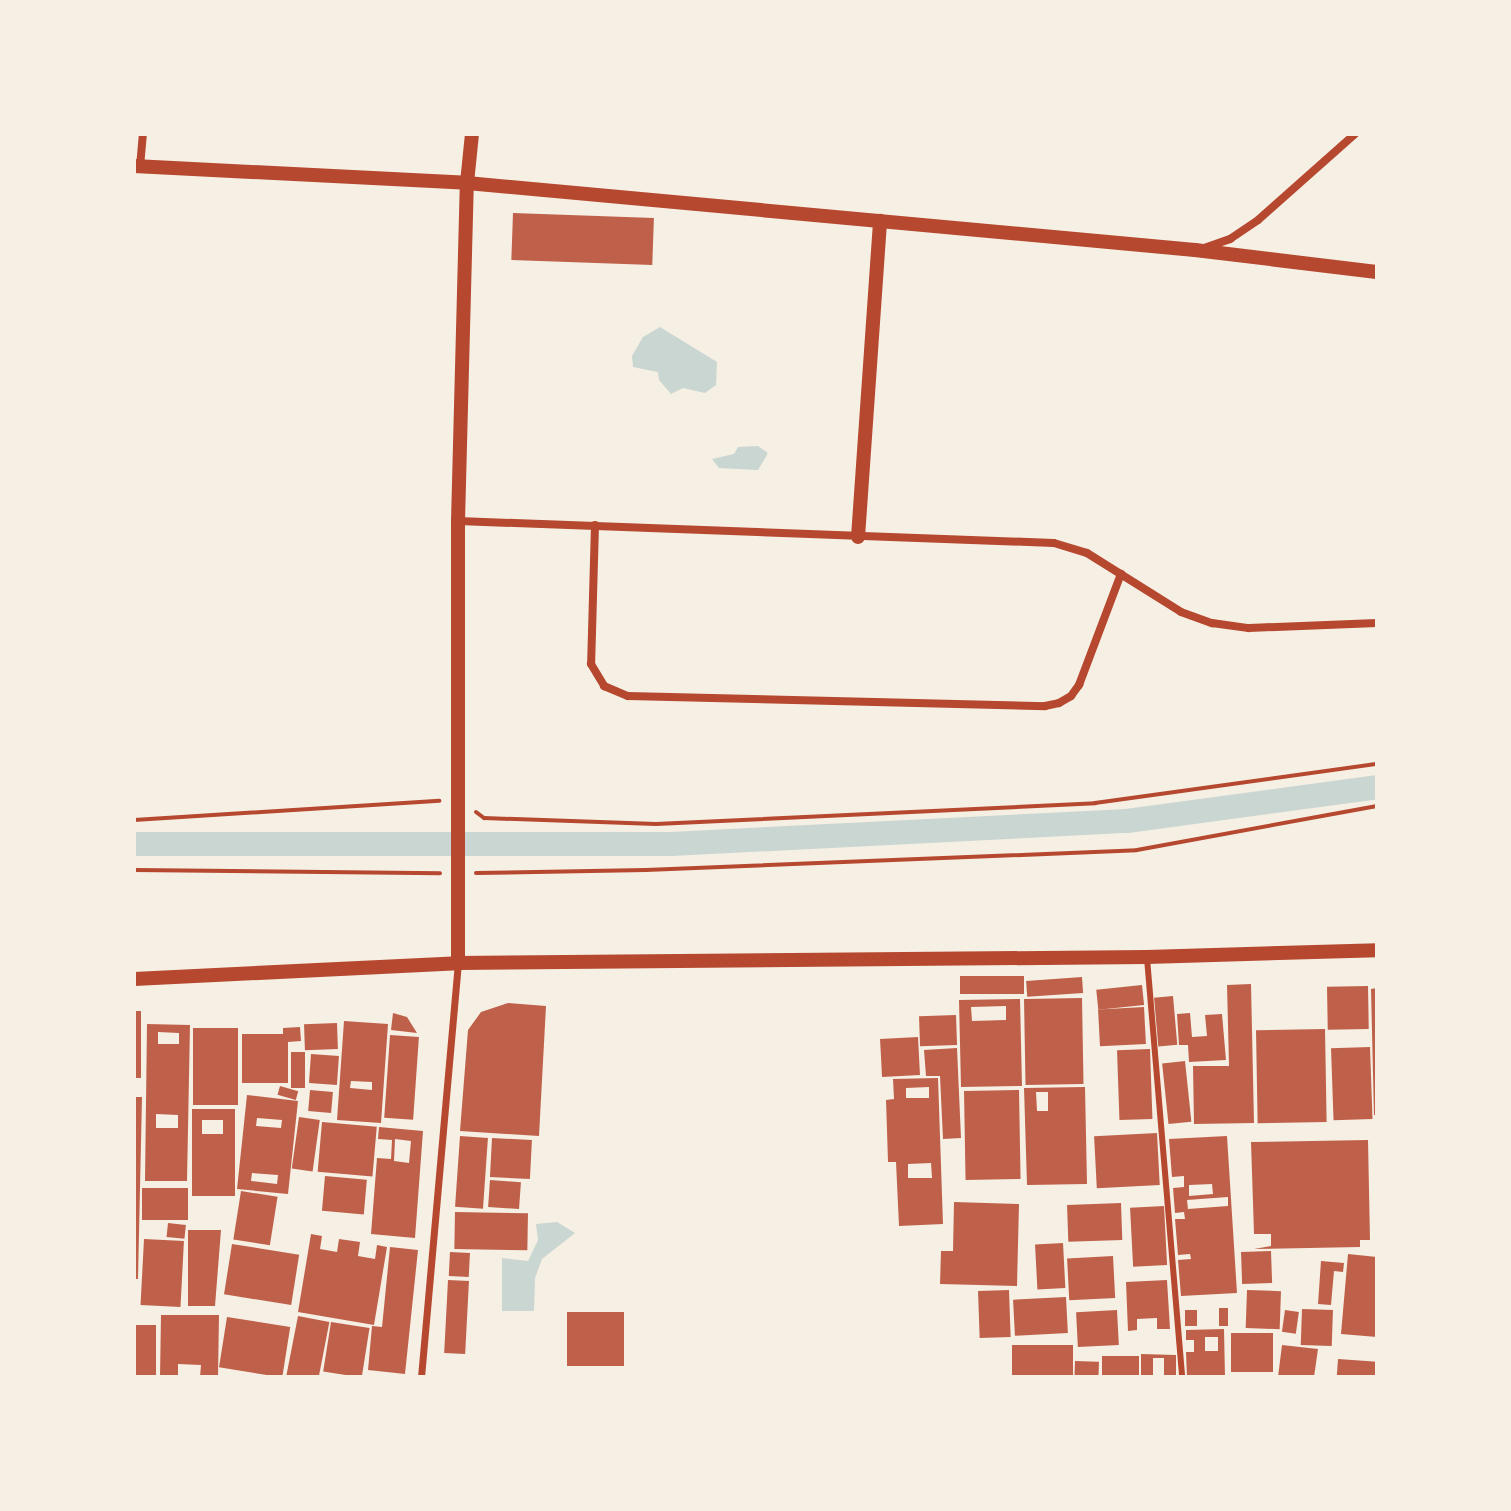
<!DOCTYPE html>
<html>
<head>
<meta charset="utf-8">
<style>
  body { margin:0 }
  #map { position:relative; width:1511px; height:1511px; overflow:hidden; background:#f6efe4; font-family:Quicksand,sans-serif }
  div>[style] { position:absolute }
  .water>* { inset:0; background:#c9d6d2 }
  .canal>* { height:24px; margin:-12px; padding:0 12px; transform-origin:12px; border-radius:12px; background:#c9d6d2 }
  .building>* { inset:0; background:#bf614a; transform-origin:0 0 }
  .path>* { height:4px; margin:-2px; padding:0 2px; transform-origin:2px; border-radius:2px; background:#b5482f }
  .service>* { height:6px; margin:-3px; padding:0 3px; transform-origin:3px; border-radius:3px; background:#b5482f }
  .pedestrian>* { height:7px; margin:-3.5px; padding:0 3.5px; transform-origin:3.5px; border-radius:3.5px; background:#b5482f }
  .minor>* { height:8px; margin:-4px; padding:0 4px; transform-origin:4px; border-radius:4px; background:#b5482f }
  .tertiary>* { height:14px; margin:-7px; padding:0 7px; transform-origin:7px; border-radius:7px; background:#b5482f }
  span { translate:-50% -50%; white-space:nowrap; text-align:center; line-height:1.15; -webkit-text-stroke:8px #f6efe4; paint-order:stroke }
  .frame { position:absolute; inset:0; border:136px solid #f6efe4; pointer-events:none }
</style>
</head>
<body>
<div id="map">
  <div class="water">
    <div style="clip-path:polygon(660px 327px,717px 362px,716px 385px,705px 393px,683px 388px,671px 394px,659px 380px,658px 372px,633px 367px,632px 356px,643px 337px)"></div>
    <div style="clip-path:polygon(758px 446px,768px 453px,758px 470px,719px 468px,712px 459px,734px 454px,738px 447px)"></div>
    <div style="clip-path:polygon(557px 1222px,575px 1233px,542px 1259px,535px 1278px,534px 1311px,502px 1311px,502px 1258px,528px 1261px,538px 1240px,536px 1224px)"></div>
  </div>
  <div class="canal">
    <div style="left:134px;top:844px;width:537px"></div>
    <div style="left:671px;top:844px;width:457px;rotate:-2.9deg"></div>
    <div style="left:1127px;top:821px;width:252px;rotate:-7.7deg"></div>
  </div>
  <div class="building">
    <div style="left:513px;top:213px;width:141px;height:47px;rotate:2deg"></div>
    <div style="left:1024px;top:976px;width:18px;height:64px;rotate:90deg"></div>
    <div style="left:1082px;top:977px;width:16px;height:56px;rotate:86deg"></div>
    <div style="clip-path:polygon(1251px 984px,1254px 1123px,1194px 1124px,1193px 1066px,1229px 1066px,1227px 985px)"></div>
    <div style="left:1142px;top:985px;width:20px;height:46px;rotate:84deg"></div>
    <div style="left:1368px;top:986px;width:43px;height:41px;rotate:89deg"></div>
    <div style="clip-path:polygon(1377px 988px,1377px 1115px,1374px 1115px,1371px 989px)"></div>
    <div style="left:1173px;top:996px;width:49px;height:19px;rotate:85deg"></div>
    <div style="left:1082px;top:998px;width:86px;height:58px;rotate:89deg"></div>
    <div style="clip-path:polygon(evenodd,1020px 999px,1022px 1086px,961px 1087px,959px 1000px,1020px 999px,1006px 1006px,1006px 1020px,972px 1021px,971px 1007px,1006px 1006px)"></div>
    <div style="clip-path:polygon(508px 1003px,546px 1006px,539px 1136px,460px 1131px,468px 1030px,481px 1012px)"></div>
    <div style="left:1144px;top:1007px;width:37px;height:46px;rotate:87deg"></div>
    <div style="left:134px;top:1011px;width:7px;height:67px"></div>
    <div style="clip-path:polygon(393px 1013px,407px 1017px,417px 1033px,391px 1030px)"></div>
    <div style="clip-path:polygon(1190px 1013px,1192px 1037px,1207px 1036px,1205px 1015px,1222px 1014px,1226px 1060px,1189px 1062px,1188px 1045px,1179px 1045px,1177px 1014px)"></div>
    <div style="left:956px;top:1015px;width:30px;height:37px;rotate:88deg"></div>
    <div style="clip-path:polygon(evenodd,344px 1021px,388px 1024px,381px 1123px,337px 1120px,344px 1021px,351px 1081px,372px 1082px,372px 1090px,350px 1088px,351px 1081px)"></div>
    <div style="left:337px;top:1023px;width:26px;height:33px;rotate:88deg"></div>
    <div style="clip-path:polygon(evenodd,147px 1024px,190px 1025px,187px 1181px,145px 1181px,147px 1024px,158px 1032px,179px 1033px,179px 1044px,158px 1044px,158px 1032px,147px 1024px,156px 1114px,178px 1115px,178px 1128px,156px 1128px,156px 1114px)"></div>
    <div style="clip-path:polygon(300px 1027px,301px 1041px,288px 1042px,288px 1083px,242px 1083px,242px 1034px,283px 1034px,283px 1028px)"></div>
    <div style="left:193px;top:1028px;width:45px;height:77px"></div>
    <div style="left:1325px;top:1029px;width:93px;height:69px;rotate:89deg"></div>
    <div style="left:390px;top:1035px;width:29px;height:83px;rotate:4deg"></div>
    <div style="left:918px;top:1037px;width:38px;height:38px;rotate:87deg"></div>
    <div style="left:1370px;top:1047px;width:72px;height:39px;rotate:88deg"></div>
    <div style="clip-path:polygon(957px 1048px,961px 1138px,943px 1139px,940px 1076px,926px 1076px,924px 1050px)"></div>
    <div style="left:1150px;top:1049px;width:70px;height:33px;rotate:88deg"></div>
    <div style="left:291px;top:1052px;width:14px;height:36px"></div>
    <div style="left:311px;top:1054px;width:28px;height:29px;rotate:4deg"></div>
    <div style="left:1185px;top:1061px;width:61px;height:23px;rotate:84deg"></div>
    <div style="clip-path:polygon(evenodd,938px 1078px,943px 1224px,899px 1226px,896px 1162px,888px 1162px,886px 1100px,894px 1099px,893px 1079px,938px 1078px,929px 1087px,929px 1098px,906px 1098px,906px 1088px,929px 1087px,938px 1078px,931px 1163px,932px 1178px,908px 1178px,908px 1164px,931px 1163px)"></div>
    <div style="left:280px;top:1086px;width:19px;height:9px;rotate:16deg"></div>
    <div style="clip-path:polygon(evenodd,1085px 1087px,1087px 1184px,1027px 1185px,1024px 1088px,1085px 1087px,1036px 1092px,1048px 1092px,1048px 1111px,1037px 1111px,1036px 1092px)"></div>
    <div style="left:310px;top:1090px;width:23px;height:21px;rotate:5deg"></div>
    <div style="left:1019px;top:1090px;width:89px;height:55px;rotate:89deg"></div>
    <div style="clip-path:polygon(evenodd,247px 1095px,298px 1101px,288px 1194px,237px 1189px,247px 1095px,257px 1118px,282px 1120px,281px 1128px,256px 1126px,257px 1118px,247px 1095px,252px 1173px,278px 1175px,277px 1184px,251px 1181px,252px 1173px)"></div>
    <div style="clip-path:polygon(134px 1097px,142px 1097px,138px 1279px,134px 1279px)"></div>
    <div style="clip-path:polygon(evenodd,192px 1109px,235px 1109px,235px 1196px,192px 1196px,192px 1109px,202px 1120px,223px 1120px,223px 1134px,202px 1134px,202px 1120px)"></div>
    <div style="left:299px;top:1117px;width:21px;height:52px;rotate:8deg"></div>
    <div style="left:322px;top:1122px;width:55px;height:50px;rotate:5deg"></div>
    <div style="clip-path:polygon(evenodd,379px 1127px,423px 1131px,415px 1238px,371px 1234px,377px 1158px,391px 1159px,392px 1140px,378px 1139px,379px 1127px,395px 1139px,411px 1141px,409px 1163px,394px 1161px,395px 1139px)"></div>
    <div style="left:1157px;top:1133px;width:52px;height:63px;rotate:87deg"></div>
    <div style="left:460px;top:1136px;width:28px;height:71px;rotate:4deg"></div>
    <div style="clip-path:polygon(evenodd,1227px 1136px,1237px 1293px,1181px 1296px,1178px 1260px,1191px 1259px,1190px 1254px,1178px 1255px,1175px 1219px,1185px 1219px,1184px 1212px,1175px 1213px,1173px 1188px,1184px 1187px,1184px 1176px,1172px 1177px,1169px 1139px,1227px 1136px,1212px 1184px,1213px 1194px,1189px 1196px,1189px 1185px,1212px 1184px,1227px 1136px,1228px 1197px,1228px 1206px,1188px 1209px,1187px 1200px,1228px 1197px)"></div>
    <div style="left:492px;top:1138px;width:40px;height:39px;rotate:3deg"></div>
    <div style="clip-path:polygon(1368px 1140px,1370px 1240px,1360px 1240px,1360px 1247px,1254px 1249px,1271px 1246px,1271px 1234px,1254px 1234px,1251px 1142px)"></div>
    <div style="left:325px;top:1176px;width:42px;height:35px;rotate:5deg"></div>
    <div style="left:490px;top:1180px;width:31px;height:27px;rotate:4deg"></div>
    <div style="left:142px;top:1188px;width:46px;height:32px"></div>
    <div style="left:241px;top:1191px;width:37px;height:49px;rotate:9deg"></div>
    <div style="clip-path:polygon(954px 1202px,1019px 1204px,1017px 1286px,940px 1284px,941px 1251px,953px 1251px)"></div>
    <div style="left:1121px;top:1203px;width:37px;height:54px;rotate:88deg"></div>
    <div style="left:1164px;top:1206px;width:59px;height:34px;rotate:87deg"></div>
    <div style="left:455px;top:1212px;width:73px;height:37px;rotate:1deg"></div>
    <div style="left:168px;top:1223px;width:18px;height:14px;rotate:6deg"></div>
    <div style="clip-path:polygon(188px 1230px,221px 1230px,215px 1306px,188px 1306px)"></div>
    <div style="clip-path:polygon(311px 1234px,322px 1236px,320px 1249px,337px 1252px,339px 1239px,360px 1242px,358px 1256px,375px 1259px,377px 1245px,387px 1247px,374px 1325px,298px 1312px)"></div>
    <div style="left:144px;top:1239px;width:40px;height:66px;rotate:3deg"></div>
    <div style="left:1063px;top:1243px;width:45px;height:28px;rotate:87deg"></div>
    <div style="left:232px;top:1244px;width:68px;height:51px;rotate:9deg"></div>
    <div style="clip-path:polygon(390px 1247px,418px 1250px,405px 1374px,368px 1370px,372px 1326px,382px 1327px)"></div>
    <div style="left:1271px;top:1251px;width:32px;height:30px;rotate:88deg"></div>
    <div style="left:450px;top:1252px;width:20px;height:24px;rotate:3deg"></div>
    <div style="clip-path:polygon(1348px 1254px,1377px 1257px,1377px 1337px,1341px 1334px)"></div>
    <div style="left:1113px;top:1256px;width:42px;height:46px;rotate:87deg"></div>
    <div style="clip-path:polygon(1321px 1261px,1344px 1263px,1343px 1272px,1334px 1271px,1331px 1305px,1318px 1304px)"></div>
    <div style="left:448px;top:1280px;width:21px;height:73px;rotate:3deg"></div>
    <div style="clip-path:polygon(1167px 1280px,1170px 1329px,1157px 1329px,1157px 1318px,1137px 1319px,1137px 1330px,1128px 1331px,1126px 1282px)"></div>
    <div style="left:1009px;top:1290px;width:47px;height:31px;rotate:88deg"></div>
    <div style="left:1247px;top:1290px;width:34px;height:38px;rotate:2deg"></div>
    <div style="left:1066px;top:1297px;width:36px;height:53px;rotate:87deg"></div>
    <div style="left:1219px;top:1308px;width:9px;height:18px"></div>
    <div style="left:1302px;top:1309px;width:31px;height:36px;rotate:2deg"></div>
    <div style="left:1117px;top:1310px;width:35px;height:41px;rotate:87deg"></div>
    <div style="left:1185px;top:1310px;width:12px;height:16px"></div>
    <div style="left:1285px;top:1310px;width:14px;height:22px;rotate:8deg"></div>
    <div style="left:567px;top:1312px;width:57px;height:54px"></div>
    <div style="clip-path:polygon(161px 1315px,219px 1315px,218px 1377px,200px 1377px,201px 1365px,178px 1364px,178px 1377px,160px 1377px)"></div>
    <div style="left:298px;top:1316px;width:32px;height:62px;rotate:11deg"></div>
    <div style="left:227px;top:1317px;width:64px;height:51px;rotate:9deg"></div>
    <div style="left:331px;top:1322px;width:39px;height:50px;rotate:9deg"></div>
    <div style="left:135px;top:1325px;width:21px;height:52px"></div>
    <div style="clip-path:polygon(evenodd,1224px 1329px,1225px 1377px,1187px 1377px,1186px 1352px,1194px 1352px,1194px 1340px,1186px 1340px,1186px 1330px,1224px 1329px,1205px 1337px,1218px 1337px,1218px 1351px,1205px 1351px,1205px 1337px)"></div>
    <div style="left:1273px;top:1333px;width:39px;height:42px;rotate:90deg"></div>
    <div style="left:1012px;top:1345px;width:61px;height:32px"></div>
    <div style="clip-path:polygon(1282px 1345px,1318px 1349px,1314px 1377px,1278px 1377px)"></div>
    <div style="clip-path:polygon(1141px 1354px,1176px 1355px,1176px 1377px,1164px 1377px,1164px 1358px,1153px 1358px,1153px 1377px,1141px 1377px)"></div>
    <div style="left:1102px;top:1356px;width:37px;height:21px"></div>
    <div style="left:1338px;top:1359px;width:39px;height:16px;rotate:4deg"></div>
    <div style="left:1075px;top:1361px;width:24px;height:16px;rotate:2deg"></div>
  </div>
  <div class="path">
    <div style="left:476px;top:812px;width:10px;rotate:37deg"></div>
    <div style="left:484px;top:818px;width:172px;rotate:2deg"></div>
    <div style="left:656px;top:824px;width:440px;rotate:-2.7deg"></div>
    <div style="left:1095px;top:803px;width:285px;rotate:-7.9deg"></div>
    <div style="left:134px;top:820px;width:306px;rotate:-3.6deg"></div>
    <div style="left:134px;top:870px;width:306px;rotate:0.6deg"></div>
    <div style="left:476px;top:873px;width:170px;rotate:-1deg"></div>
    <div style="left:646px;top:870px;width:491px;rotate:-2.3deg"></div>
    <div style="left:1137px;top:850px;width:244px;rotate:-10.4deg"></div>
  </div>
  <div class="service">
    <div style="left:1147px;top:958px;width:420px;rotate:85.2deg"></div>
  </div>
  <div class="pedestrian">
    <div style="left:421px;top:1377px;width:416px;rotate:-84.9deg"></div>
  </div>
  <div class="minor">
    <div style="left:140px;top:167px;width:33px;rotate:-85deg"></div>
    <div style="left:1204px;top:248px;width:28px;rotate:-19deg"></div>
    <div style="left:1230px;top:239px;width:34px;rotate:-34deg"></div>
    <div style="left:1258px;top:220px;width:130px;rotate:-41.6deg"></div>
    <div style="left:458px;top:521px;width:596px;rotate:2.11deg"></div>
    <div style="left:1054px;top:543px;width:34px;rotate:17deg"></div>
    <div style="left:1087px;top:553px;width:111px;rotate:32.1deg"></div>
    <div style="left:1181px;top:612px;width:33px;rotate:20deg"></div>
    <div style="left:1212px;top:623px;width:37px;rotate:8deg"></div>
    <div style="left:1249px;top:628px;width:128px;rotate:-2.2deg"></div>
    <div style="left:595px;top:525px;width:139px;rotate:91.6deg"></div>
    <div style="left:591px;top:664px;width:26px;rotate:59deg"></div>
    <div style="left:604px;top:686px;width:26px;rotate:23deg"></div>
    <div style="left:628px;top:696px;width:417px;rotate:1.4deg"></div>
    <div style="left:1045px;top:706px;width:14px;rotate:-12deg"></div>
    <div style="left:1059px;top:703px;width:14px;rotate:-30deg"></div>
    <div style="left:1071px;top:696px;width:14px;rotate:-54deg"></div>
    <div style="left:1079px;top:685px;width:119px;rotate:-69.3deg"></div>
  </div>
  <div class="tertiary">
    <div style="left:134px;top:166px;width:333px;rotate:2.9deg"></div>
    <div style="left:467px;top:183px;width:731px;rotate:5.26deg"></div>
    <div style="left:1195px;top:250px;width:183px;rotate:6.9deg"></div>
    <div style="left:858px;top:537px;width:317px;rotate:-86deg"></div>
    <div style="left:458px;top:963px;width:442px;rotate:-90deg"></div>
    <div style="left:458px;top:521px;width:338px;rotate:-88.5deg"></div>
    <div style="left:467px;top:183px;width:49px;rotate:-84.2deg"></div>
    <div style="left:134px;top:979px;width:324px;rotate:-2.8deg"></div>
    <div style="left:458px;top:963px;width:689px;rotate:-0.5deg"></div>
    <div style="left:1147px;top:957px;width:230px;rotate:-1.7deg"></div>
  </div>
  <div class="frame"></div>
</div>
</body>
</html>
